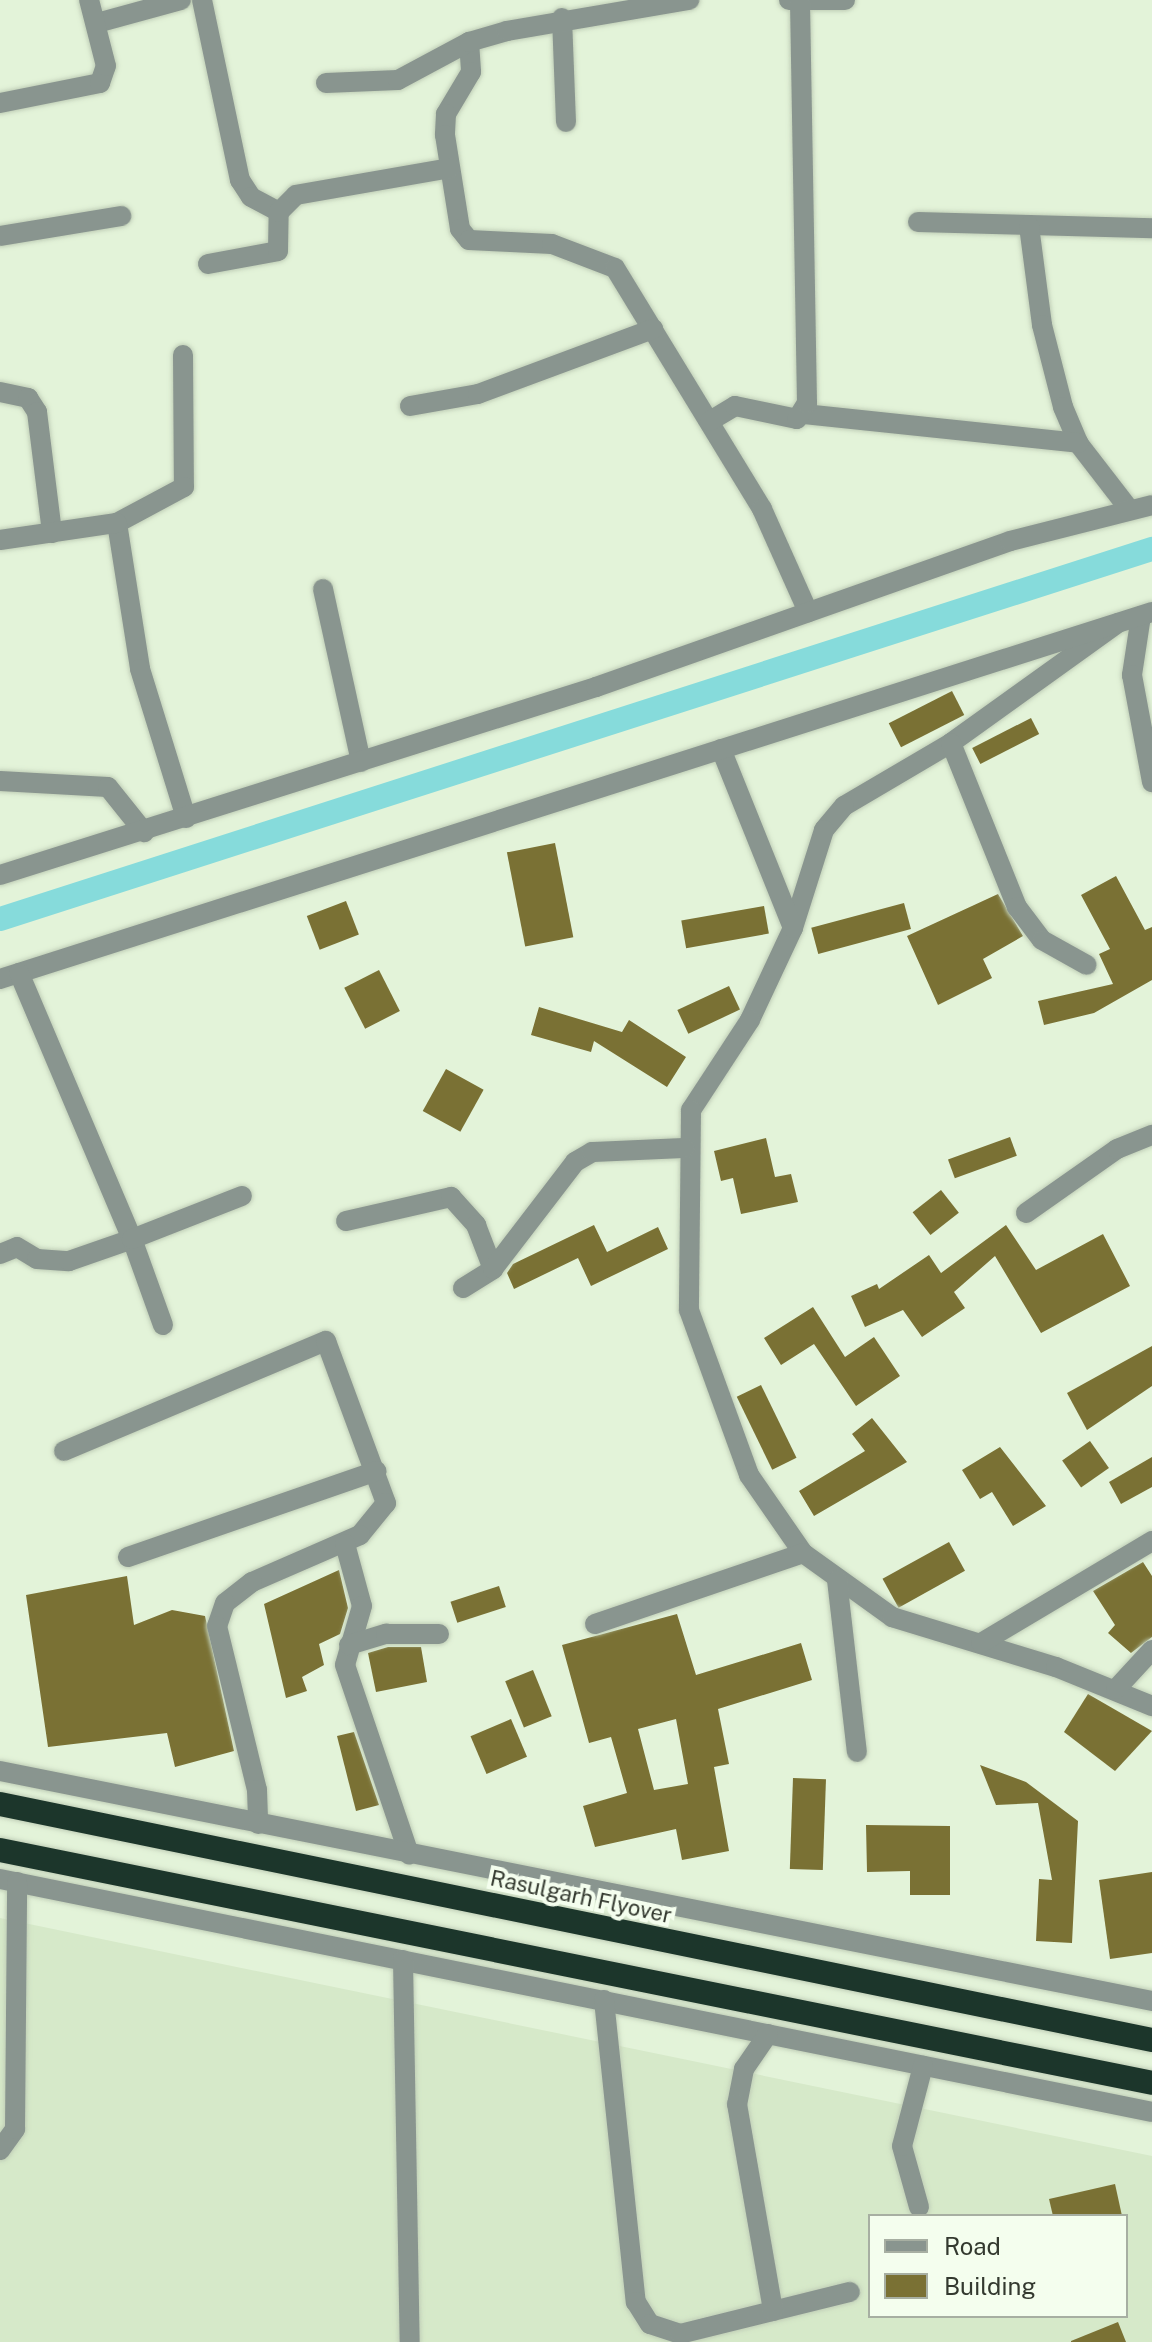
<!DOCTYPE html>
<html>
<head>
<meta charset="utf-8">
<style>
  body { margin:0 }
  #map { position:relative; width:1152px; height:2342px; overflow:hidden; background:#e3f3d9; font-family:"Public Sans",sans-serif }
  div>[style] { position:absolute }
  .built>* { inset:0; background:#d6e9c9 }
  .canal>* { height:24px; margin:-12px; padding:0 12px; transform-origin:12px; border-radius:12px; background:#86dbdb }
  .building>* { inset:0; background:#7a7134; transform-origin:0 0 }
  .roads { filter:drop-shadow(0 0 2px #c0ceb7) drop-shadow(0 0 2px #c0ceb7) }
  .minor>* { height:20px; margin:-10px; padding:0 10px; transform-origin:10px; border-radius:10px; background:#89958f }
  .highway>* { height:24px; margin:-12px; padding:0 12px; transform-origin:12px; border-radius:12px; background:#1c362b }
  span { translate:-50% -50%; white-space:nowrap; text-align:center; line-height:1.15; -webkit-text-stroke:8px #f4feee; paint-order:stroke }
  .street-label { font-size:22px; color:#33392f }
  .legend { position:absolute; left:868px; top:2214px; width:260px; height:104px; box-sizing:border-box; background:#f4feee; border:2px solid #a7afa2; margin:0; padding:10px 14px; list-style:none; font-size:24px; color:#33392f }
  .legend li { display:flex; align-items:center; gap:16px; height:40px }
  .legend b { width:40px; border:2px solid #a7afa2 }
</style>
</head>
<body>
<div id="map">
  <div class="built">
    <div style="clip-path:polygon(evenodd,0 1918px,1152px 2156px,1152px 2342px,0 2342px,0 1918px,870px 2216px,1126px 2216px,1126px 2316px,870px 2316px,870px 2216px)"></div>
  </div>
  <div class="canal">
    <div style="left:0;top:919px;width:1210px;rotate:-17.81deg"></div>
  </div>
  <div class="building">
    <div style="left:952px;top:691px;width:27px;height:71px;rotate:63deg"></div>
    <div style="left:1031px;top:718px;width:18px;height:66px;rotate:63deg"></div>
    <div style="left:555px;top:843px;width:96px;height:49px;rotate:79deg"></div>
    <div style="clip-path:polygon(1116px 876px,1145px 930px,1152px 927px,1152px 980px,1094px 1013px,1044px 1025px,1038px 1001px,1113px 984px,1099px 954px,1110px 949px,1081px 895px)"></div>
    <div style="clip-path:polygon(998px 894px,1023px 936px,983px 959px,992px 978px,938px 1005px,907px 936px)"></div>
    <div style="left:346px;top:901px;width:36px;height:42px;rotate:69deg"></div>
    <div style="left:904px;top:903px;width:27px;height:96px;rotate:75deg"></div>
    <div style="left:764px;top:906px;width:28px;height:84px;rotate:80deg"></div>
    <div style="left:379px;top:970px;width:46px;height:39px;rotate:63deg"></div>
    <div style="left:729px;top:986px;width:26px;height:57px;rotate:65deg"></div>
    <div style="clip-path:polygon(539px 1007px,622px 1032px,629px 1020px,686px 1057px,667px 1087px,594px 1041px,591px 1052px,531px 1035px)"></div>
    <div style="left:446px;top:1069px;width:43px;height:48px;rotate:29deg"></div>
    <div style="left:1010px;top:1137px;width:20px;height:66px;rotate:70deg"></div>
    <div style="clip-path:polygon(766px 1138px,775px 1177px,791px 1174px,798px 1202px,741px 1214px,733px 1178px,721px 1181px,714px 1151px)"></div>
    <div style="left:941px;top:1190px;width:29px;height:36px;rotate:52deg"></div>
    <div style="clip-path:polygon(594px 1225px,607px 1252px,658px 1227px,668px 1249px,591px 1286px,578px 1258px,514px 1289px,507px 1273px,513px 1264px)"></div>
    <div style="clip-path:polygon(1006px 1225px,1036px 1270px,1103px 1234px,1130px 1286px,1041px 1333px,995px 1256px,954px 1292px,965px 1308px,922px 1337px,903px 1310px,865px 1327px,851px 1296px,877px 1284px,879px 1289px,929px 1255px,941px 1273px)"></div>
    <div style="clip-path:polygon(813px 1307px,845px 1357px,874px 1337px,900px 1376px,856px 1406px,814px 1344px,781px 1365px,764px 1338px)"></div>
    <div style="clip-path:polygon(1152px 1346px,1152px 1386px,1087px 1430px,1067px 1393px)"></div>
    <div style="left:761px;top:1385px;width:81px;height:27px;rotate:64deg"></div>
    <div style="clip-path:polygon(872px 1418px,907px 1462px,814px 1516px,799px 1491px,865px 1451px,852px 1434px)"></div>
    <div style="left:1090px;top:1441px;width:33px;height:34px;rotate:55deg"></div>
    <div style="clip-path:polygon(1000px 1447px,1046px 1506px,1013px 1526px,992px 1492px,980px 1499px,962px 1470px)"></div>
    <div style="clip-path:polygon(1152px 1457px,1152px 1487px,1121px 1504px,1109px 1482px)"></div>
    <div style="left:949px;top:1542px;width:33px;height:76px;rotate:61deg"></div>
    <div style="clip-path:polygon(1143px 1562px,1152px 1576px,1152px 1637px,1131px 1653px,1108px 1633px,1115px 1625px,1093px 1591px)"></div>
    <div style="clip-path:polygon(339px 1570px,348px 1608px,340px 1634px,319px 1644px,324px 1665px,302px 1677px,307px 1691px,286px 1698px,264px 1604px)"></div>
    <div style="clip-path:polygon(127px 1576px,134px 1625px,172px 1610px,205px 1616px,234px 1751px,175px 1767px,167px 1733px,48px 1747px,26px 1595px)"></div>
    <div style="left:499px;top:1586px;width:22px;height:51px;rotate:72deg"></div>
    <div style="clip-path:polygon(evenodd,677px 1614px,696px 1675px,801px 1643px,812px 1680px,718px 1709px,729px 1764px,714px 1767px,729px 1851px,682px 1860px,676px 1829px,595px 1847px,583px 1806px,627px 1793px,611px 1737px,589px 1743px,562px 1645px,677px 1614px,676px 1719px,688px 1784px,654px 1790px,638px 1729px,676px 1719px)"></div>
    <div style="clip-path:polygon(388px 1647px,421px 1647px,427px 1682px,376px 1692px,368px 1653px)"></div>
    <div style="left:533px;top:1670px;width:50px;height:30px;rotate:68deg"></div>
    <div style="clip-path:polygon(1088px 1694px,1152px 1731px,1115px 1771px,1064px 1732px)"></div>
    <div style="left:511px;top:1719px;width:41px;height:44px;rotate:67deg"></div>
    <div style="clip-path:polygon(354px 1732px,379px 1805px,356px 1811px,337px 1736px)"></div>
    <div style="clip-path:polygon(980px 1765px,1026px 1782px,1078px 1821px,1072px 1943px,1036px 1941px,1039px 1879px,1052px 1880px,1038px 1803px,996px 1805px)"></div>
    <div style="left:793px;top:1778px;width:33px;height:91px;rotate:2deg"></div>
    <div style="clip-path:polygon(866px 1825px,950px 1826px,950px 1895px,910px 1895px,910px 1871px,867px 1872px)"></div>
    <div style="clip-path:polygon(1152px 1872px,1152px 1953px,1110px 1959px,1099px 1880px)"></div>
    <div style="clip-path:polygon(1115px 2184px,1122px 2216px,1053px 2216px,1049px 2199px)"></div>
    <div style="clip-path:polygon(1118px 2322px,1126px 2342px,1071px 2342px,1071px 2341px)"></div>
  </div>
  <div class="roads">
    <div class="minor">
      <div style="left:202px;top:0;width:184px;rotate:78.1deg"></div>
      <div style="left:240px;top:180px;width:20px;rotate:57deg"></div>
      <div style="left:251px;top:197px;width:32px;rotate:28deg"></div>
      <div style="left:789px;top:0;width:56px"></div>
      <div style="left:562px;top:18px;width:104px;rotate:87.8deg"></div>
      <div style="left:97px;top:23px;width:87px;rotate:-15.3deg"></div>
      <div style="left:469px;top:42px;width:30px;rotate:86deg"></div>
      <div style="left:471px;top:72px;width:49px;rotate:120.8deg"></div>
      <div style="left:446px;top:114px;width:21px;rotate:93deg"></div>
      <div style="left:445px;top:135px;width:95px;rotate:80.9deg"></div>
      <div style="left:460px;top:229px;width:14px;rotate:51deg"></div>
      <div style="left:469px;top:240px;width:83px;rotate:2.8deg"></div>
      <div style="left:552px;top:244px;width:67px;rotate:20.9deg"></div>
      <div style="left:615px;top:268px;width:282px;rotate:58.6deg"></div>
      <div style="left:762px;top:509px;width:113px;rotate:65.9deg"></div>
      <div style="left:326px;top:83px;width:72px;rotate:-2.4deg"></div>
      <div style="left:398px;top:80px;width:81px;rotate:-28.2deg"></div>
      <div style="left:469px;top:42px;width:40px;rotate:-16deg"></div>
      <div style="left:507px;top:31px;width:185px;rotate:-9.7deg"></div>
      <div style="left:0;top:103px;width:102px;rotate:-11.3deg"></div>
      <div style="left:100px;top:83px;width:18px;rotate:-71deg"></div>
      <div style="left:106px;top:66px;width:68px;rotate:-104.4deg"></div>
      <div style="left:918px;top:222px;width:234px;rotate:1.5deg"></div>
      <div style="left:1029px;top:226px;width:100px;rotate:82.5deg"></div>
      <div style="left:1042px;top:325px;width:85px;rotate:75.6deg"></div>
      <div style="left:1063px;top:407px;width:39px;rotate:67deg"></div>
      <div style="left:1078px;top:443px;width:83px;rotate:52.3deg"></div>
      <div style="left:0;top:236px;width:123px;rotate:-9.4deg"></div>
      <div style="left:208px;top:264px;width:71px;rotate:-10.5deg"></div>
      <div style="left:278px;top:251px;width:39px;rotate:-89deg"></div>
      <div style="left:279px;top:212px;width:24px;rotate:-45deg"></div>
      <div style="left:296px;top:195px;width:156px;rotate:-9.9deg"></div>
      <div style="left:183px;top:355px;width:132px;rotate:89.6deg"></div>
      <div style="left:184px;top:487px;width:76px;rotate:151.8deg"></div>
      <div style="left:117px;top:523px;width:148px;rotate:81deg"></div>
      <div style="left:140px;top:669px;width:156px;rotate:72.8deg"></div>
      <div style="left:0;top:392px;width:29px;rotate:12deg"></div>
      <div style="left:28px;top:398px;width:17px;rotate:57deg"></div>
      <div style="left:37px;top:412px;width:122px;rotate:82.9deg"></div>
      <div style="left:410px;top:406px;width:69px;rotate:-10deg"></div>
      <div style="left:478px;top:394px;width:187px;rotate:-20.4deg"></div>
      <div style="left:804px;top:414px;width:276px;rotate:6deg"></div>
      <div style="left:710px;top:421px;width:29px;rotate:-31deg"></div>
      <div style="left:735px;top:406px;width:63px;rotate:11.8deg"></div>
      <div style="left:797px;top:419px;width:19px;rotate:-58deg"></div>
      <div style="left:807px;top:403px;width:401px;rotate:-91deg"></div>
      <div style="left:0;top:540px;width:118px;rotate:-8.3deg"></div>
      <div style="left:323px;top:589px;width:177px;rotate:77.6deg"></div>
      <div style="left:1141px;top:616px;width:60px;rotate:98.7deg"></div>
      <div style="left:1132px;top:675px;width:109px;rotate:79.4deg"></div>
      <div style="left:1118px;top:623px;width:206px;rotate:144.3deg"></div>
      <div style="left:951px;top:743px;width:124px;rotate:149.5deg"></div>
      <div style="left:844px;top:806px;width:31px;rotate:130deg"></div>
      <div style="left:824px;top:830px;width:103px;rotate:107.6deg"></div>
      <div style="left:793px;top:928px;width:102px;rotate:115.1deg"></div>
      <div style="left:750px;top:1020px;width:108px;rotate:123.2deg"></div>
      <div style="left:691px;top:1110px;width:200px;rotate:90.6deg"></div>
      <div style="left:689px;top:1310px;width:176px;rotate:70deg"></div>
      <div style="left:749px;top:1475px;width:95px;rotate:55.3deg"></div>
      <div style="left:803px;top:1553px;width:110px;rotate:35.7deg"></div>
      <div style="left:892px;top:1617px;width:171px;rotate:17deg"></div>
      <div style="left:1056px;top:1667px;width:104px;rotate:22.1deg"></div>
      <div style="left:951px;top:743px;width:177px;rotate:68.1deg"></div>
      <div style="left:1017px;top:907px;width:41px;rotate:52.9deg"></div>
      <div style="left:1042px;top:940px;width:51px;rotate:29.1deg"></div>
      <div style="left:721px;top:749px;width:193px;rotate:68.1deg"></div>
      <div style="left:0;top:781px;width:108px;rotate:3.2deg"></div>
      <div style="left:108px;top:787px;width:58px;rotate:51.3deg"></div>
      <div style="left:0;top:875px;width:625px;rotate:-17.51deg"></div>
      <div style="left:596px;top:687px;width:439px;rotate:-19.4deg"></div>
      <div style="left:1010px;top:541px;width:146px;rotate:-14.2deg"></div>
      <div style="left:0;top:979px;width:1209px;rotate:-17.67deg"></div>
      <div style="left:1026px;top:1213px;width:111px;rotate:-35.1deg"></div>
      <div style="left:1117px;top:1149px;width:38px;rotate:-22deg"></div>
      <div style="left:346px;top:1221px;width:108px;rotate:-12.9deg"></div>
      <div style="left:451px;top:1197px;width:38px;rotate:48deg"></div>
      <div style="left:476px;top:1225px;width:47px;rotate:68.9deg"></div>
      <div style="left:0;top:1254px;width:18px;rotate:-22deg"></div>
      <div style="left:17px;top:1247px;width:23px;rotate:31deg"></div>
      <div style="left:37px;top:1259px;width:32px;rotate:4deg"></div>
      <div style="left:69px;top:1261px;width:67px;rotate:-19.2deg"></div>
      <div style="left:132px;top:1239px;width:289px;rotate:-113deg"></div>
      <div style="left:463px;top:1288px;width:36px;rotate:-32deg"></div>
      <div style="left:493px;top:1269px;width:135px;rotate:-52.5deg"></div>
      <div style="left:575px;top:1162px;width:20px;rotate:-30deg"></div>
      <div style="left:592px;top:1152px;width:93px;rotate:-2.5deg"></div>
      <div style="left:163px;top:1325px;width:91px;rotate:-109.8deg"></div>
      <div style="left:132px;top:1239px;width:118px;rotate:-21.4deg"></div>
      <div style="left:64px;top:1451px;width:284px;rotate:-22.8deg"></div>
      <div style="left:326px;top:1341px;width:173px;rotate:69.7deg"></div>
      <div style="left:386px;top:1503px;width:41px;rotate:129.1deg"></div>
      <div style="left:360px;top:1535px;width:118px;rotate:156.5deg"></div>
      <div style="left:252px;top:1582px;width:34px;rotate:142deg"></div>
      <div style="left:225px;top:1603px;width:24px;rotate:109deg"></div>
      <div style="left:217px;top:1626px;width:169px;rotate:76.3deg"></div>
      <div style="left:257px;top:1790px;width:34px;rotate:88deg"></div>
      <div style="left:345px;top:1544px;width:64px;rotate:74.7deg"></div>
      <div style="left:362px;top:1606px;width:61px;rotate:106.1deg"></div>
      <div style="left:345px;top:1665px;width:200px;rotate:71.3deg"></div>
      <div style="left:128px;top:1557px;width:263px;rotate:-19.1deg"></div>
      <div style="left:837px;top:1580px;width:173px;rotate:83.4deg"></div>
      <div style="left:595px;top:1624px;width:220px;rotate:-18.8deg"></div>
      <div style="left:981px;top:1643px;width:199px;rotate:-30.8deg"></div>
      <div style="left:349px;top:1645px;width:39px;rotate:-17deg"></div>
      <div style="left:386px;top:1634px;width:53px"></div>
      <div style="left:1116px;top:1689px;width:53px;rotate:-47.3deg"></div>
      <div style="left:0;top:1771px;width:1175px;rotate:11.29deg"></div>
      <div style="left:0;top:1879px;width:1175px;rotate:11.43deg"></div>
      <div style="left:403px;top:1960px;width:382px;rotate:89deg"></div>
      <div style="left:604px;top:2000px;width:304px;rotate:84deg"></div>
      <div style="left:636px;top:2302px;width:26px;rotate:58deg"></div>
      <div style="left:650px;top:2324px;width:32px;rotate:18deg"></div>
      <div style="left:680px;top:2334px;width:175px;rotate:-13.9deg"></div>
      <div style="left:768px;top:2034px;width:42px;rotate:124.4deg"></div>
      <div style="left:744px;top:2069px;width:36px;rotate:101deg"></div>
      <div style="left:737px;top:2104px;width:210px;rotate:80.1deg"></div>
      <div style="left:0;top:2150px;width:26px;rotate:-54deg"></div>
      <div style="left:15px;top:2129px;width:247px;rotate:-89.5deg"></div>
      <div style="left:919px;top:2207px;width:63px;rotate:-105.6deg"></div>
      <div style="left:902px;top:2146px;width:83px;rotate:-75.3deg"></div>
    </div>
    <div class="highway">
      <div style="left:0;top:1804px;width:1176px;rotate:11.58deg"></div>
      <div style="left:0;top:1850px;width:1175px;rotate:11.43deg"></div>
    </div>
  </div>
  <div class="street-label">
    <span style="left:581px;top:1897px;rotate:12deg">Rasulgarh Flyover</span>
  </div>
  <ul class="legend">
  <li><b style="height:10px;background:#89958f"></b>Road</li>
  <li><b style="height:22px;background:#7a7134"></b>Building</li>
  </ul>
</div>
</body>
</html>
